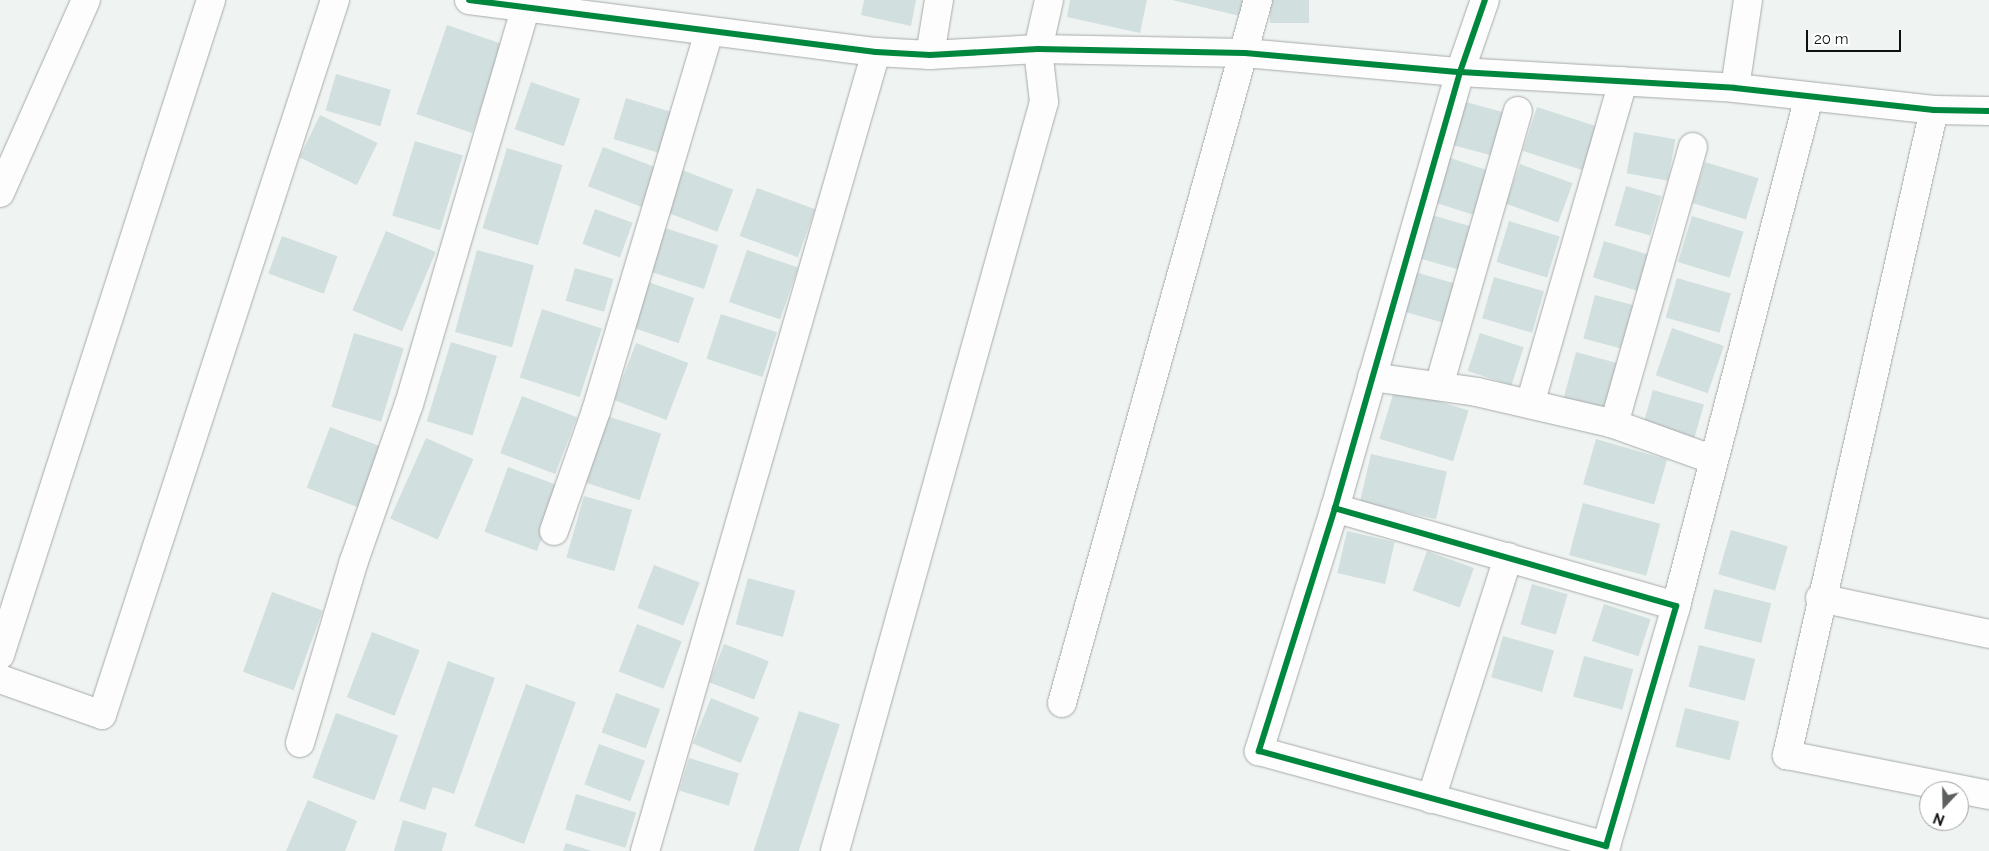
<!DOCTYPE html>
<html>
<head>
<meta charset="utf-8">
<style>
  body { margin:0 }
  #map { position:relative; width:1989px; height:851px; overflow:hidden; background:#eff4f2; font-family:Raleway,sans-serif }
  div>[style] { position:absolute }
  .building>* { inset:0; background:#d2dfdf; transform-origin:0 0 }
  .roads { filter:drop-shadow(0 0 1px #a6aaa8) drop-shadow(0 0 1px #a6aaa8) }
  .minor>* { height:28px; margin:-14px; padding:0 14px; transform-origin:14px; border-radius:14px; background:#fdfdfd }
  .cycleway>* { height:6px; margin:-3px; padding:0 3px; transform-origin:3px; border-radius:3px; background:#00873e }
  span { translate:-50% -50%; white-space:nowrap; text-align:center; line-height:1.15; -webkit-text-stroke:5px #fff; paint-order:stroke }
  .north { position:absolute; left:1919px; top:781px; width:50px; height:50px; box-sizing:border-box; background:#fff; border:1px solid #9fa09f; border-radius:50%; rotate:201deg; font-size:14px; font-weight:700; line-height:20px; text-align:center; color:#0e1110 }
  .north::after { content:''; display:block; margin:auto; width:18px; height:22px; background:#5d605f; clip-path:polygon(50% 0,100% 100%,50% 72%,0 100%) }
  .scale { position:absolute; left:1806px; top:30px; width:95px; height:22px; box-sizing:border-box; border:2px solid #0e1110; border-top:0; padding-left:6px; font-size:15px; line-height:18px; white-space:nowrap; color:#0e1110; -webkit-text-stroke:4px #fff; paint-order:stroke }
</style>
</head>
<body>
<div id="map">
  <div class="building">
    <div style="clip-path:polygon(864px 0,916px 0,911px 26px,861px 15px)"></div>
    <div style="clip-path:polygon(1070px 0,1147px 0,1140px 33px,1067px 17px)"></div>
    <div style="clip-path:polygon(1172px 0,1243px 0,1240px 16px)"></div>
    <div style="left:1270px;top:0;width:39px;height:23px"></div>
    <div style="left:447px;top:25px;width:59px;height:94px;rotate:19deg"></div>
    <div style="left:336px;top:74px;width:57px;height:38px;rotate:16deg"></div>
    <div style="left:531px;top:82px;width:52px;height:50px;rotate:19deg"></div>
    <div style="left:626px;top:98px;width:47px;height:43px;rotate:17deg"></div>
    <div style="left:1462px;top:101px;width:43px;height:45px;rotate:15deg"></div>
    <div style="left:1537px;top:107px;width:63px;height:46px;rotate:18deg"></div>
    <div style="left:320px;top:115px;width:64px;height:47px;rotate:26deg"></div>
    <div style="left:1634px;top:132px;width:42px;height:42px;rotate:10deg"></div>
    <div style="left:415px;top:141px;width:50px;height:78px;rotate:17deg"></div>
    <div style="left:603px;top:147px;width:57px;height:42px;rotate:21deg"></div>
    <div style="left:507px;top:148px;width:58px;height:84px;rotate:17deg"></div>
    <div style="left:1444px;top:156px;width:49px;height:47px;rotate:18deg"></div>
    <div style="left:1705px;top:162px;width:56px;height:43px;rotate:17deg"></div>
    <div style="left:1520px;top:164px;width:56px;height:42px;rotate:20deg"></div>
    <div style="left:682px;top:170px;width:55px;height:45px;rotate:21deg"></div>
    <div style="left:1626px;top:186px;width:37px;height:41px;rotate:16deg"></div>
    <div style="left:757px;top:188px;width:62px;height:51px;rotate:20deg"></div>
    <div style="left:595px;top:209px;width:40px;height:37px;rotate:20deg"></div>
    <div style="left:1428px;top:214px;width:48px;height:45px;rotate:16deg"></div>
    <div style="left:1692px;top:216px;width:54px;height:48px;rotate:17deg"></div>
    <div style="left:1509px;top:221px;width:53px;height:43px;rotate:17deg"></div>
    <div style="left:665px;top:228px;width:56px;height:46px;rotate:18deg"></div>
    <div style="left:386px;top:231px;width:54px;height:86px;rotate:23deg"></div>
    <div style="left:282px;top:236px;width:59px;height:40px;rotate:20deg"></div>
    <div style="left:1604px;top:241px;width:47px;height:38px;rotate:17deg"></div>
    <div style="left:477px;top:250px;width:59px;height:85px;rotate:15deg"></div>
    <div style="left:747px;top:250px;width:54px;height:55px;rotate:19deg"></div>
    <div style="left:575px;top:268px;width:40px;height:34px;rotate:16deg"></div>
    <div style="left:1415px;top:272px;width:44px;height:41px;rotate:16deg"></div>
    <div style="left:1494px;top:277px;width:52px;height:43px;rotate:16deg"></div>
    <div style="left:1677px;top:278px;width:56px;height:41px;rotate:16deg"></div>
    <div style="left:648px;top:282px;width:49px;height:48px;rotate:19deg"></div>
    <div style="left:1595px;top:295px;width:41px;height:45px;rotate:15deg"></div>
    <div style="left:542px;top:309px;width:63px;height:72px;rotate:18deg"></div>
    <div style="left:721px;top:314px;width:59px;height:47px;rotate:18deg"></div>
    <div style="left:1672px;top:328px;width:55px;height:50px;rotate:19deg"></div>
    <div style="left:354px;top:333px;width:52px;height:77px;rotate:17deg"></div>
    <div style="left:1480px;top:333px;width:46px;height:40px;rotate:18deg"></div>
    <div style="left:451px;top:342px;width:48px;height:83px;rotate:17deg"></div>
    <div style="left:636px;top:343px;width:56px;height:61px;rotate:21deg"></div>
    <div style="left:1576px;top:352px;width:48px;height:48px;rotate:15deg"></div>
    <div style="left:1395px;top:388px;width:77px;height:53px;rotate:17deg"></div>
    <div style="left:1653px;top:390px;width:53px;height:39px;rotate:16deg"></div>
    <div style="left:522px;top:396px;width:59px;height:61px;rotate:21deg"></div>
    <div style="left:607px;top:416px;width:57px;height:70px;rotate:18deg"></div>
    <div style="left:330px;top:427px;width:57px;height:65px;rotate:21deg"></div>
    <div style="left:426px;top:438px;width:52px;height:88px;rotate:24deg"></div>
    <div style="left:1596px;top:439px;width:74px;height:47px;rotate:16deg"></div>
    <div style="left:1371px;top:454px;width:78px;height:49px;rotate:13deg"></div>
    <div style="left:508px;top:467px;width:56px;height:69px;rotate:20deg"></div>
    <div style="left:584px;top:496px;width:50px;height:64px;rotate:16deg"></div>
    <div style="left:1583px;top:503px;width:80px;height:54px;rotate:15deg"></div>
    <div style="left:1731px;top:530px;width:59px;height:46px;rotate:16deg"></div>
    <div style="left:1347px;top:531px;width:49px;height:43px;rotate:13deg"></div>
    <div style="left:1427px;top:551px;width:50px;height:42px;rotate:20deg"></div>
    <div style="left:654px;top:565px;width:49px;height:46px;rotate:21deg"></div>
    <div style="left:748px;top:578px;width:49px;height:48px;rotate:15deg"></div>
    <div style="left:1532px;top:584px;width:37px;height:42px;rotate:16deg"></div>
    <div style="left:1714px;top:589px;width:59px;height:41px;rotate:14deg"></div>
    <div style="left:272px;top:592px;width:54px;height:85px;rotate:20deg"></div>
    <div style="left:1604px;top:604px;width:49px;height:39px;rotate:18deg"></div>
    <div style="left:637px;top:624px;width:48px;height:51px;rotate:21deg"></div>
    <div style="left:372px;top:632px;width:51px;height:70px;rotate:21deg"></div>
    <div style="left:1503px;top:636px;width:53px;height:43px;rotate:16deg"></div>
    <div style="left:724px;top:644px;width:48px;height:41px;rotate:21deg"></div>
    <div style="left:1699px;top:645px;width:58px;height:43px;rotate:14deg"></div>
    <div style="left:1584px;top:656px;width:51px;height:42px;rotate:15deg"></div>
    <div style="clip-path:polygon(448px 661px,495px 678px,454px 794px,433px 787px,425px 810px,399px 801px)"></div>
    <div style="left:526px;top:684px;width:53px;height:151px;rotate:20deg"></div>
    <div style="left:616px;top:693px;width:47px;height:42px;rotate:20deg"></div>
    <div style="left:711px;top:698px;width:52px;height:49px;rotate:22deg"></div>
    <div style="left:1685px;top:708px;width:56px;height:40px;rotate:14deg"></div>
    <div style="left:799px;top:711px;width:43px;height:148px;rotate:18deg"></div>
    <div style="left:336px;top:713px;width:66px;height:69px;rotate:20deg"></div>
    <div style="left:599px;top:744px;width:49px;height:43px;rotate:20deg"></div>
    <div style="left:689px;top:758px;width:52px;height:34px;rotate:17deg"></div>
    <div style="left:576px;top:794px;width:63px;height:37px;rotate:17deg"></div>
    <div style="clip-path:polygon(308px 800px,357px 821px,345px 851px,286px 851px)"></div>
    <div style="clip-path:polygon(403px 820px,447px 833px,442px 851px,394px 851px)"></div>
    <div style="clip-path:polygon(566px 843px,592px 851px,563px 851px)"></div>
  </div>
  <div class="roads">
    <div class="minor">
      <div style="left:469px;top:0;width:410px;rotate:7.3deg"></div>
      <div style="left:876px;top:52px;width:54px;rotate:3.2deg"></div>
      <div style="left:930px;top:55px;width:108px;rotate:-3.2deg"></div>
      <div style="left:1038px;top:49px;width:207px;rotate:1.1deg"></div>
      <div style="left:1245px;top:53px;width:216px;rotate:5.1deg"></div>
      <div style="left:1460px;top:72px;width:275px;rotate:3.3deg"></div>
      <div style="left:1735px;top:88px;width:200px;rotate:6.3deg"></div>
      <div style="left:1934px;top:110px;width:55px;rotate:1deg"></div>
      <div style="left:930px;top:55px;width:56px;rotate:-80.7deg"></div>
      <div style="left:1735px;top:88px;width:89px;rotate:-81.6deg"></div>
      <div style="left:1934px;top:110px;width:662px;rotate:102.84deg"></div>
      <div style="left:1787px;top:755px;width:206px;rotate:11.2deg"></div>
      <div style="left:0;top:193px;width:211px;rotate:-66deg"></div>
      <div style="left:1372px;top:377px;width:106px;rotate:8.1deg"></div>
      <div style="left:1477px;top:392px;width:141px;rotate:13.1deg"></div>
      <div style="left:1614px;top:424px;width:288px;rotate:-74.1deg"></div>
      <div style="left:1439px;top:386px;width:286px;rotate:-74deg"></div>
      <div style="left:1530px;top:404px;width:336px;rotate:-73.9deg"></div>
      <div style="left:1614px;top:424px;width:106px;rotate:19.8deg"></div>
      <div style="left:1335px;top:508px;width:255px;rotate:107.4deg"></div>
      <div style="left:1259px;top:751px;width:360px;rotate:15.3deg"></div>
      <div style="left:1606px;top:846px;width:250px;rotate:-73.7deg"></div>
      <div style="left:1676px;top:606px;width:355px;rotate:-164deg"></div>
      <div style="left:1335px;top:508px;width:454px;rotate:-74deg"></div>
      <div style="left:1460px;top:72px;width:76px;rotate:-70.9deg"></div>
      <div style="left:554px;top:531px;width:127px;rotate:-70.7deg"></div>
      <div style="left:596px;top:411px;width:395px;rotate:-73.4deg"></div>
      <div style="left:1820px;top:598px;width:173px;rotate:12deg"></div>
      <div style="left:1676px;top:606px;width:526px;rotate:-75.36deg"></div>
      <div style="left:0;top:655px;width:688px;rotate:-72.14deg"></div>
      <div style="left:0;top:679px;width:108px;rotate:19.4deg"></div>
      <div style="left:102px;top:715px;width:752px;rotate:-71.95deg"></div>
      <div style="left:1062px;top:703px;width:730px;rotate:-74.42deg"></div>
      <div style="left:300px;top:743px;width:190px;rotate:-73.5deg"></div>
      <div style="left:354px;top:561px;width:166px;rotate:-70.7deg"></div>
      <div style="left:409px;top:404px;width:414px;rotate:-73.6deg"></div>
      <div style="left:1431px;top:799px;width:254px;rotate:-72.3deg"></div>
      <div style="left:645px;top:851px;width:832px;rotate:-73.87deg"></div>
      <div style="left:835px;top:851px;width:778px;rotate:-74.41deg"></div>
      <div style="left:1044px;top:102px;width:53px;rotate:-96.5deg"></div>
      <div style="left:1038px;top:49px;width:50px;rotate:-77.3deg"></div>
    </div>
  </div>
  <div class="cycleway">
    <div style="left:469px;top:0;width:410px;rotate:7.3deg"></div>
    <div style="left:876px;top:52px;width:54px;rotate:3.2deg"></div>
    <div style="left:930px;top:55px;width:108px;rotate:-3.2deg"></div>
    <div style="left:1038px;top:49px;width:207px;rotate:1.1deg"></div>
    <div style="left:1245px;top:53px;width:216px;rotate:5.1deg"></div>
    <div style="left:1460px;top:72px;width:275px;rotate:3.3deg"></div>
    <div style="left:1735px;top:88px;width:200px;rotate:6.3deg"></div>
    <div style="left:1934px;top:110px;width:55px;rotate:1deg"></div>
    <div style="left:1335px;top:508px;width:255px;rotate:107.4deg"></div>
    <div style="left:1259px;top:751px;width:360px;rotate:15.3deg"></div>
    <div style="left:1606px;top:846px;width:250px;rotate:-73.7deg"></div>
    <div style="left:1676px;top:606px;width:355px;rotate:-164deg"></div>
    <div style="left:1335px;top:508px;width:454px;rotate:-74deg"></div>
    <div style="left:1460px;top:72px;width:76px;rotate:-70.9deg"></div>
  </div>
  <div class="north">N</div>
  <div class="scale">20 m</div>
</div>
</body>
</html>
